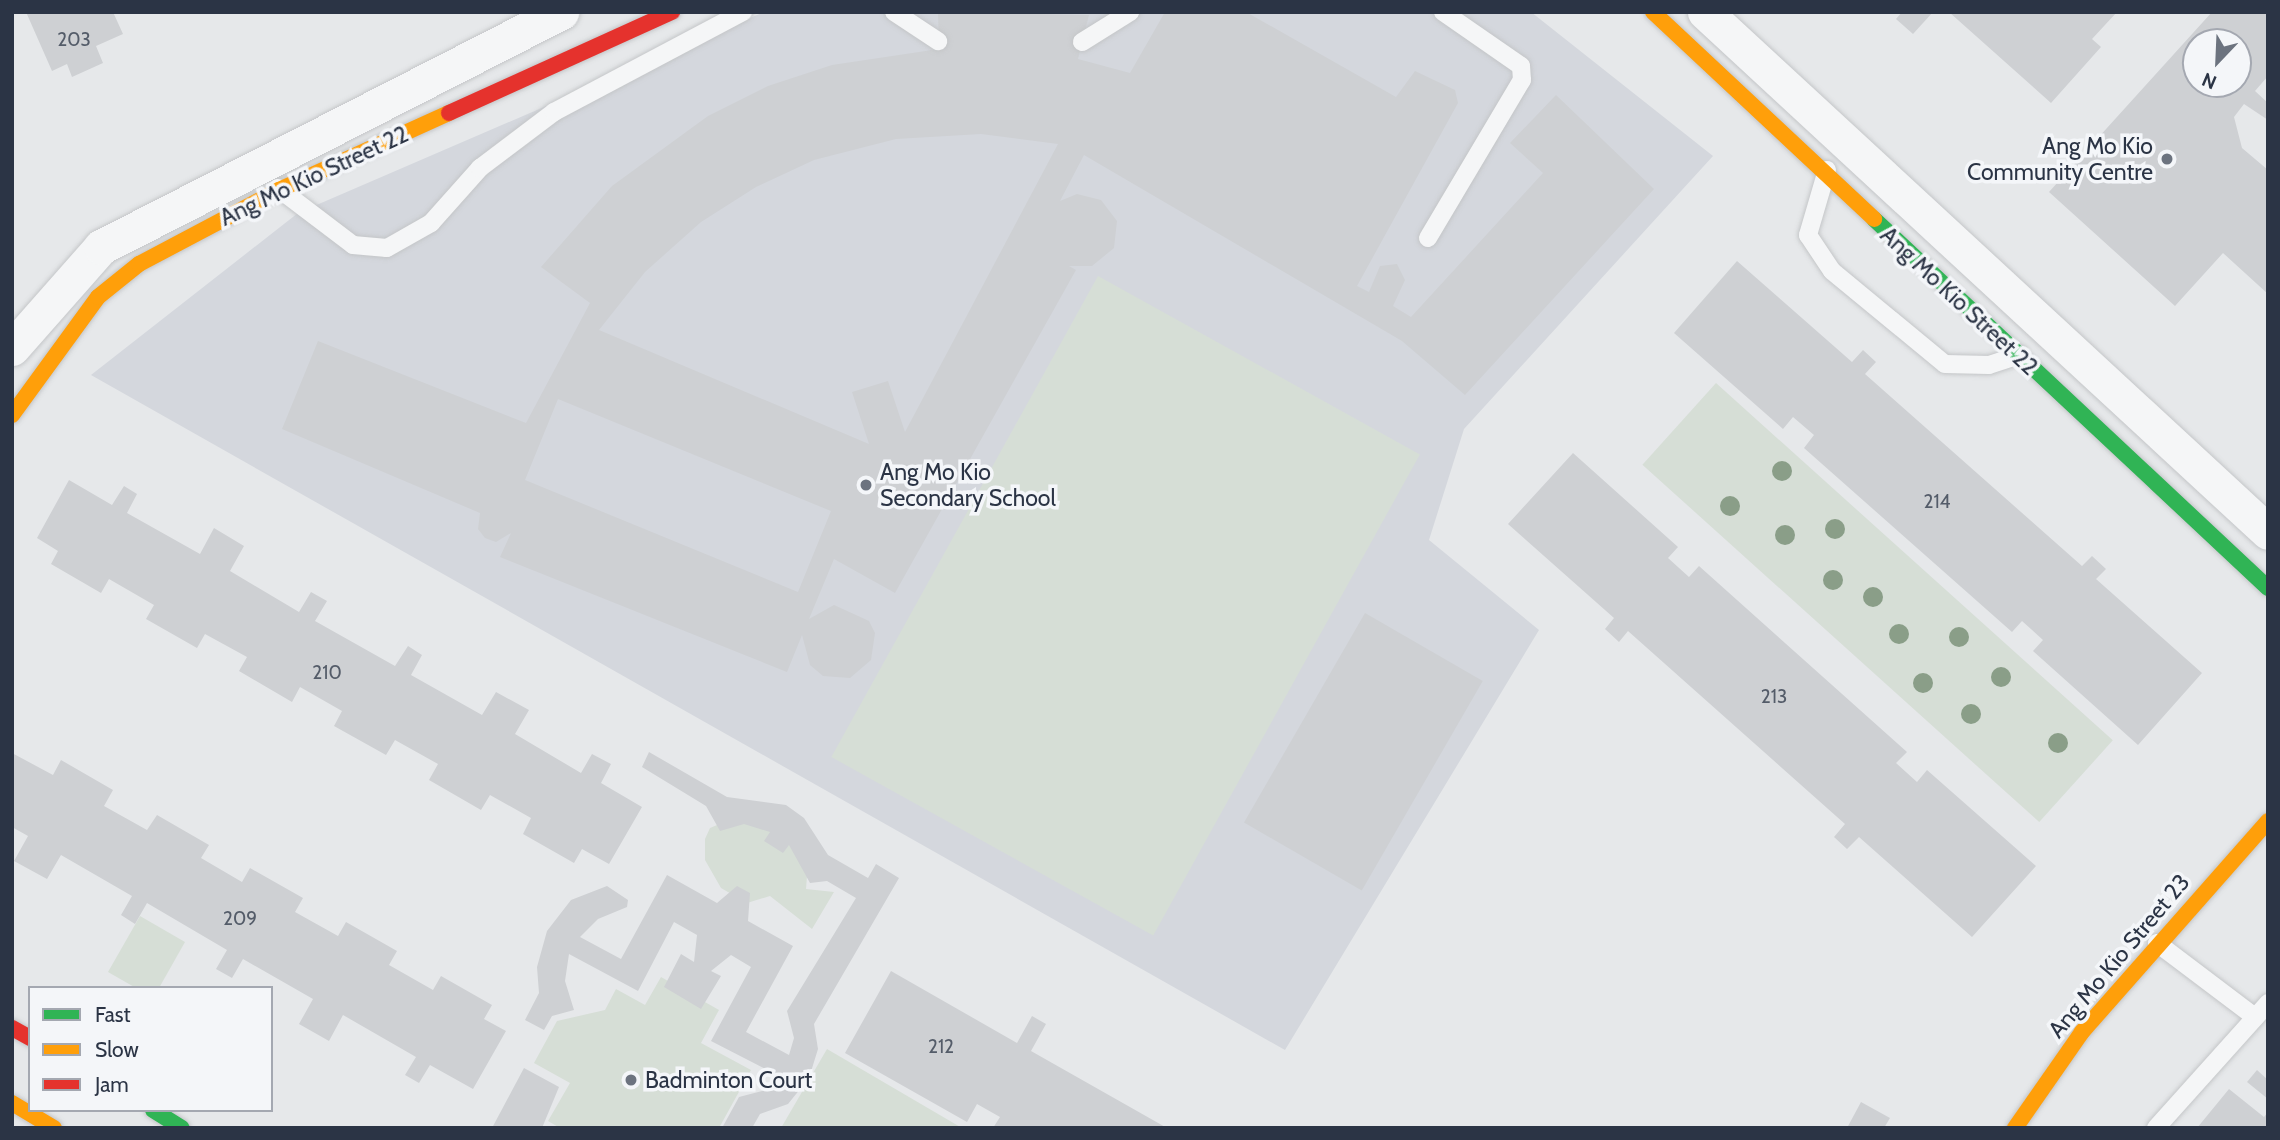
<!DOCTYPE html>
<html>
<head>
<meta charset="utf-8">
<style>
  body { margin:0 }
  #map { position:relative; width:2280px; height:1140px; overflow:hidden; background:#e6e8ea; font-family:Cabin,sans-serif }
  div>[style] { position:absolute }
  .built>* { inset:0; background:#d4d7dd }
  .green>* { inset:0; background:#d6ded6; transform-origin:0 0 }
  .building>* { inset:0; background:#ced0d3; transform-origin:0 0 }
  .roads { filter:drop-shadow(0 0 2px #c4c6c8) drop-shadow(0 0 2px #c4c6c8) }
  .lane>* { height:18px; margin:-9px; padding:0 9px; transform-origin:9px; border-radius:9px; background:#f5f6f7 }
  .street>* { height:35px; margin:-17.5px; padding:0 17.5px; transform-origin:17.5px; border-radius:17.5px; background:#f5f6f7 }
  .fast>* { height:16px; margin:-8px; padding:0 8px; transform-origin:8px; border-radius:8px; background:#30b455 }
  .slow>* { height:16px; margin:-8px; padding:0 8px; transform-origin:8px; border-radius:8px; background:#ff9f0a }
  .jam>* { height:16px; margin:-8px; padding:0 8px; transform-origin:8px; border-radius:8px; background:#e5322d }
  .trees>* { width:20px; height:20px; margin:-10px; border-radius:50%; background:#8a9e88 }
  .dots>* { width:19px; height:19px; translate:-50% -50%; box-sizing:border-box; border:4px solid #f4f6f9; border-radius:50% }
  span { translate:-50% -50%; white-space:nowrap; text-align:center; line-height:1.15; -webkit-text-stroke:7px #f4f6f9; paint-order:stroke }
  .number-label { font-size:19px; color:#545c69 }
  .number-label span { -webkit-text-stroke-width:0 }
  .poi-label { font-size:23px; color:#2b3445 }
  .right { translate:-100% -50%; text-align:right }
  .left { translate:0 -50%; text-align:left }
  .street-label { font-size:23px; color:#2b3445 }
  .frame { position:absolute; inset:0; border:14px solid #2b3445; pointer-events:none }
  .legend { position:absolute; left:28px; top:986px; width:245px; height:126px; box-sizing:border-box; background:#f4f6f9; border:2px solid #a4a8b1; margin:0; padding:9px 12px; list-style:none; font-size:21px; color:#2b3445 }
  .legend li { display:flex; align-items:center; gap:14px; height:35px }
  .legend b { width:35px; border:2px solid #a4a8b1 }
  .north { position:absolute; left:2182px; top:28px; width:70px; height:70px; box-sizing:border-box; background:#f4f6f9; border:2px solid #a4a8b1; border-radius:50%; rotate:203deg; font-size:19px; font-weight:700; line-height:28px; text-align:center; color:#2b3445 }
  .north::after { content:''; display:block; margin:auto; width:24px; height:32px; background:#6c737f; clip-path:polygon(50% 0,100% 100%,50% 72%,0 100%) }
</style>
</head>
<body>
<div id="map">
  <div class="built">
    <div style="clip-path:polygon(764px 12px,1531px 12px,1713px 156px,1464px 429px,1429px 540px,1539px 630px,1285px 1050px,91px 375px,298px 213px)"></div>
  </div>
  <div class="green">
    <div style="left:1098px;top:276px;width:368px;height:550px;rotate:29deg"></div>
    <div style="left:1716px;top:383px;width:534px;height:110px;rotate:42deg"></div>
    <div style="clip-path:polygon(729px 820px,765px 828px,790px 843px,807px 876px,806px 889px,834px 892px,812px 929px,770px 896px,747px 903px,721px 888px,705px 860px,705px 839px,710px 828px)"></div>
    <div style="clip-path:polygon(140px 916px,185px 942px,159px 988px,136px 988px,108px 972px)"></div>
    <div style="clip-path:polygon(661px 977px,719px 1010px,701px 1043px,751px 1070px,719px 1128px,560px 1128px,548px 1121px,570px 1083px,534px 1063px,557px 1021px,605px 1010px,616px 989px,645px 1005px)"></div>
    <div style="clip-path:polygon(827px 1049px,962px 1128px,781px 1128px)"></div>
  </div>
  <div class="building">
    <div style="clip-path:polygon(26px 12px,113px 12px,123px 34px,96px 46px,103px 63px,72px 77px,67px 64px,52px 71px)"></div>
    <div style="clip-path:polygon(evenodd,938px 12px,1089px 15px,1078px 59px,1130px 73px,1165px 12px,1246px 12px,1396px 97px,1415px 71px,1455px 90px,1458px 103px,1357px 286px,1369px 292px,1380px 266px,1397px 264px,1405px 280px,1393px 306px,1411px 317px,1543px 173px,1510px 143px,1556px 95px,1654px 189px,1465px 395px,1402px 341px,1084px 155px,1060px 201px,1077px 194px,1101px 200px,1117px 221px,1114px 248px,1092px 266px,1069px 266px,1076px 270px,895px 593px,834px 559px,809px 619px,834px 605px,869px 621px,875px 633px,871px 660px,850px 678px,823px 676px,810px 665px,802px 635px,787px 672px,500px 557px,511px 533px,496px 542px,485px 538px,478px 529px,480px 513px,282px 429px,318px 341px,526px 423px,590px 303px,541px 267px,612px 186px,708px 116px,768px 86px,832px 65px,939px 49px,938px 12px,981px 134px,1058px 144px,905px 432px,888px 381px,852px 392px,869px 444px,599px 330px,645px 272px,701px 222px,756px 187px,814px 160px,896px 139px,981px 134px,938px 12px,558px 399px,831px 511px,798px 592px,525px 480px,558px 399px)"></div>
    <div style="clip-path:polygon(1902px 12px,1933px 12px,1913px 34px,1896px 19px)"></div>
    <div style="clip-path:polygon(1949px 12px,2117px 12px,2092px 39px,2101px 47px,2051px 103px)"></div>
    <div style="clip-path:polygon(evenodd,2212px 12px,2268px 12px,2268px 76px,2255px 91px,2268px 103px,2268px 120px,2244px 104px,2234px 117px,2242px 148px,2268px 170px,2268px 294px,2223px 253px,2175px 306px,2049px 192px,2212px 12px,2196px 42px,2238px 42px,2238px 84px,2196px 84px,2196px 42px)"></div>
    <div style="clip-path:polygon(1737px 261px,1852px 362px,1863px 350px,1876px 362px,1865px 374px,2082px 566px,2092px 556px,2106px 569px,2096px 579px,2202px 673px,2138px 745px,2033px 651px,2043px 640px,2022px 621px,2012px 632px,1804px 448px,1814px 435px,1793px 417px,1783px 429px,1674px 333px)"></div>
    <div style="clip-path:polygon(1573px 453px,1678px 547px,1668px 558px,1689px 577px,1699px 566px,1907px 752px,1896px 763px,1917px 782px,1927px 770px,2036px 866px,1972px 937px,1859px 837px,1847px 849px,1834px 837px,1845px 824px,1628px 631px,1619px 642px,1605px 629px,1614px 618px,1508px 524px)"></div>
    <div style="clip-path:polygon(69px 480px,112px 505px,124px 486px,137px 494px,127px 513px,200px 554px,214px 528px,244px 546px,230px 571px,299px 612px,311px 592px,327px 601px,315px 621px,395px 666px,408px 646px,422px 655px,411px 675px,482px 715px,496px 692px,529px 710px,515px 734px,581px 773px,592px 754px,611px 764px,601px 783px,642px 807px,609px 864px,582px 849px,574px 863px,523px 834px,531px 818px,490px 795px,481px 810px,429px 780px,438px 764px,395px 740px,386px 755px,334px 726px,342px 711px,300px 687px,292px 702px,239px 671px,247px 657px,205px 634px,197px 648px,146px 619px,154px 605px,109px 579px,101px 593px,51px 564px,58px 551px,37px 538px)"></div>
    <div style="left:1365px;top:613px;width:136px;height:242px;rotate:30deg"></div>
    <div style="clip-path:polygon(649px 752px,727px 797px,786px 805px,804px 818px,828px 855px,868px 878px,876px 864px,899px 878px,814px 1024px,818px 1049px,809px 1078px,788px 1104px,760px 1114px,752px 1128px,722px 1128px,739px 1097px,766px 1090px,779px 1076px,711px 1041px,751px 967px,731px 955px,711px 971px,721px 976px,701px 1009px,664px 987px,681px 954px,694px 962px,697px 935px,674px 922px,638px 991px,569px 954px,565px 981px,574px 1010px,552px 1016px,544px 1030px,525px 1020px,539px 993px,537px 967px,547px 931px,571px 900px,607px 886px,628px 900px,627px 907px,598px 919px,580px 937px,621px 959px,667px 875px,717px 903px,737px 886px,750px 893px,748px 921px,793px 946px,746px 1032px,789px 1055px,794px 1038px,787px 1011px,856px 898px,827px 881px,810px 883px,789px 845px,783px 853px,764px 841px,770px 832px,744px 824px,720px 831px,706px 806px,642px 767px)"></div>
    <div style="clip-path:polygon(12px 753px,53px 775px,61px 760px,113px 790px,104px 806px,147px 830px,157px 815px,209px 845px,201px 858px,242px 882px,250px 868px,303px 898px,295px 912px,338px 936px,346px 922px,397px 951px,389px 965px,433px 990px,441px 976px,492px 1005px,484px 1019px,506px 1031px,473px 1089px,430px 1065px,419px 1083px,405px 1075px,416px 1057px,343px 1015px,329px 1041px,299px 1024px,313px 999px,243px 959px,232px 978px,216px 969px,227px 950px,147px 903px,135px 924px,121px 915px,132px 896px,61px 855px,47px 879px,14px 861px,28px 836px,12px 827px)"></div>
    <div style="clip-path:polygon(891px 971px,1017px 1043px,1032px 1016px,1046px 1024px,1031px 1051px,1167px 1128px,993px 1128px,1000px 1117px,977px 1104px,967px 1122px,845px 1053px)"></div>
    <div style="clip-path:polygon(524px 1068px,559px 1087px,542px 1128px,492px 1128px)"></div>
    <div style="clip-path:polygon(2257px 1070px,2268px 1080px,2268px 1099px,2247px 1082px)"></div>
    <div style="clip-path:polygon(2229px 1089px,2264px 1117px,2268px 1112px,2268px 1128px,2197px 1128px)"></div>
    <div style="clip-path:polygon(1861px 1102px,1890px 1118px,1884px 1128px,1847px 1128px)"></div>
  </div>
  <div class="roads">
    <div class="lane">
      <div style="left:894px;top:12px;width:53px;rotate:33.4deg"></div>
      <div style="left:1082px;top:42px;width:57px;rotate:-32deg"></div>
      <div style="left:1827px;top:170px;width:68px;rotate:106.3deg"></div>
      <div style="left:1808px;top:235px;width:43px;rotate:56.3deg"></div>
      <div style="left:1832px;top:271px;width:146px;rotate:39.5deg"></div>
      <div style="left:1945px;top:364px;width:44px;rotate:1.3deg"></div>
      <div style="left:1989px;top:365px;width:33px;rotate:-18deg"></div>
      <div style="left:278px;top:188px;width:94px;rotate:37.2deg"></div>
      <div style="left:353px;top:245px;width:34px;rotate:5deg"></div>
      <div style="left:387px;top:248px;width:51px;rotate:-29.6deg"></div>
      <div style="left:431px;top:223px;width:74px;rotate:-48.3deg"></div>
      <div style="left:480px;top:168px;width:93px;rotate:-37.1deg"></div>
      <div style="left:554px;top:112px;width:214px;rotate:-27.9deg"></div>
      <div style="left:1428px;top:238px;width:184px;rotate:-59.3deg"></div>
      <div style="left:1522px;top:80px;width:14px;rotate:-94deg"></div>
      <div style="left:1521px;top:66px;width:95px;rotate:-145.3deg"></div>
      <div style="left:2157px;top:943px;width:123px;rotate:37.1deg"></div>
      <div style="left:2156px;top:1128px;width:168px;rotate:-48.1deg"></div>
    </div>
    <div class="street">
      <div style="left:1705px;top:12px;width:766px;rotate:42.73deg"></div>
      <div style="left:12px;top:348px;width:135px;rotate:-48.6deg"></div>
      <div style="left:101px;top:247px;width:517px;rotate:-27.06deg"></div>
    </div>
    <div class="fast">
      <div style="left:1874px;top:219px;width:540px;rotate:43.12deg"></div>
      <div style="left:153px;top:1110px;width:34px;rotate:32deg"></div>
    </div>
    <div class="slow">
      <div style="left:1653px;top:12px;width:303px;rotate:43.1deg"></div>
      <div style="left:12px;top:415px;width:146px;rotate:-53.9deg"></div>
      <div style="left:98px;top:297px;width:53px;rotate:-38.8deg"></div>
      <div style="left:139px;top:264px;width:158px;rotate:-27.9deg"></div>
      <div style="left:279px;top:190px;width:187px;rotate:-24.4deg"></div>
      <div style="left:12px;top:1103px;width:49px;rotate:30.8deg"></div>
      <div style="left:2015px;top:1128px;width:117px;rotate:-55.1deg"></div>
      <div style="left:2082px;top:1032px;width:281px;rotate:-48.6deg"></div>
    </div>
    <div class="jam">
      <div style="left:449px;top:113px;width:245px;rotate:-24.4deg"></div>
      <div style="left:12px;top:1028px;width:21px;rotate:29deg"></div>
    </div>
  </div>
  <div class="trees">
    <div style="left:1782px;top:471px"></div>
    <div style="left:1730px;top:506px"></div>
    <div style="left:1835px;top:529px"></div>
    <div style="left:1785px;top:535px"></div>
    <div style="left:1833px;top:580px"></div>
    <div style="left:1873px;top:597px"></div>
    <div style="left:1899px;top:634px"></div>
    <div style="left:1959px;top:637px"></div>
    <div style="left:2001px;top:677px"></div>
    <div style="left:1923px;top:683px"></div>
    <div style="left:1971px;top:714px"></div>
    <div style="left:2058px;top:743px"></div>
  </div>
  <div class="dots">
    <div style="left:2167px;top:159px;background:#6c737f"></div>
    <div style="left:866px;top:485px;background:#6c737f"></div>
    <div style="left:631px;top:1080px;background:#6c737f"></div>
  </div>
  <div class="number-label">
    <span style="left:74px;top:40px">203</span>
    <span style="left:1937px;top:502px">214</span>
    <span style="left:327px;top:673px">210</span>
    <span style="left:1774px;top:697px">213</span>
    <span style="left:240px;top:919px">209</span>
    <span style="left:941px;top:1047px">212</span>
  </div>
  <div class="poi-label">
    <span class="right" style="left:2153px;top:159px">Ang Mo Kio<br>Community Centre</span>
    <span class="left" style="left:880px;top:485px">Ang Mo Kio<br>Secondary School</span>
    <span class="left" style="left:645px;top:1080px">Badminton Court</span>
  </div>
  <div class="street-label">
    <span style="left:314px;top:176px;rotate:-25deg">Ang Mo Kio Street 22</span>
    <span style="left:1959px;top:301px;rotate:43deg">Ang Mo Kio Street 22</span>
    <span style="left:2119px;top:956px;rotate:-50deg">Ang Mo Kio Street 23</span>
  </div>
  <div class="frame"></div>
  <ul class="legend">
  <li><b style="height:9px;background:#30b455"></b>Fast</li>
  <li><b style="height:9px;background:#ff9f0a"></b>Slow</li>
  <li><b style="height:9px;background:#e5322d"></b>Jam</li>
  </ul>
  <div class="north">N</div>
</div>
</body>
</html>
